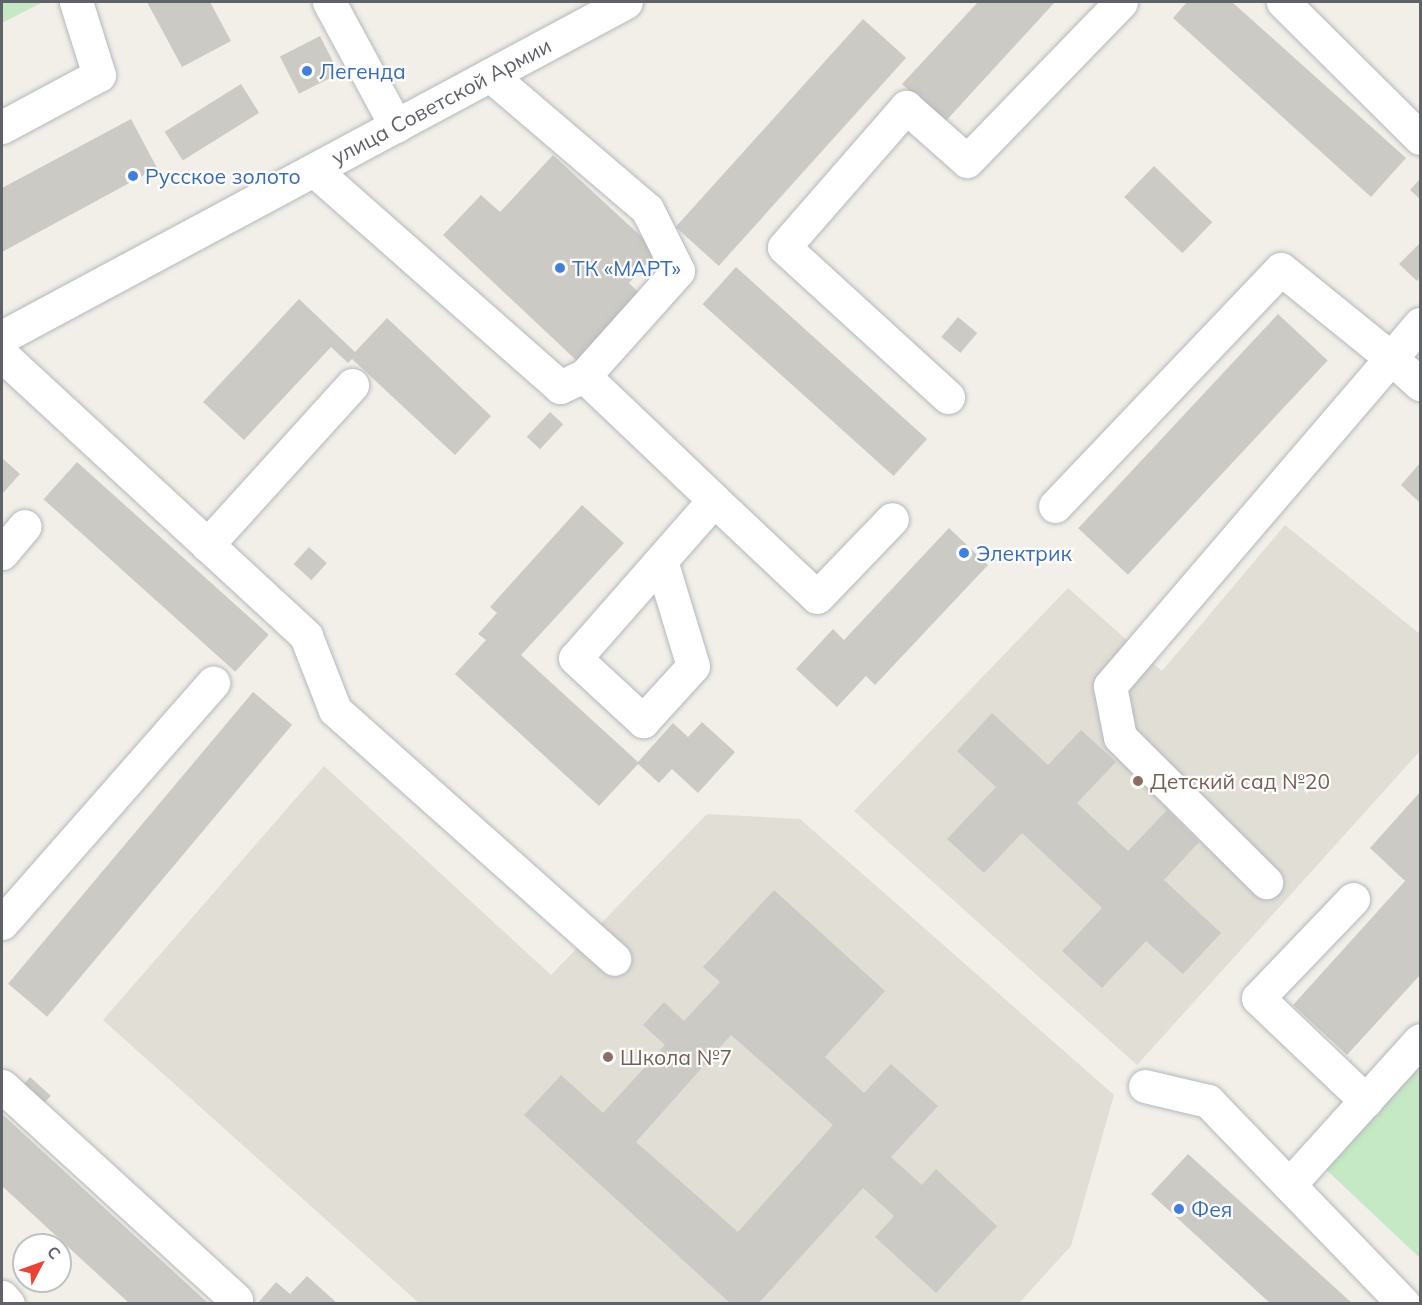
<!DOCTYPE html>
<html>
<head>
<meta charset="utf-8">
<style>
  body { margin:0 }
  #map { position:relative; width:1422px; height:1305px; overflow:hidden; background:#f1efe8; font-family:Mulish,sans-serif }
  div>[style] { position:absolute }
  .education>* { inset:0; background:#e1ded6 }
  .green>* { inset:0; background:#c5e8c5 }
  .building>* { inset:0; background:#cccac5; transform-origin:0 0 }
  .roads { filter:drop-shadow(0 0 2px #b5b8bc) drop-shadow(0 0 2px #b5b8bc) }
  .minor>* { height:33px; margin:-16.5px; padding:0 16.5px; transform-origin:16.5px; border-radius:16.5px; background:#fff }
  .dots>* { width:16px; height:16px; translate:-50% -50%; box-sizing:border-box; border:3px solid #fff; border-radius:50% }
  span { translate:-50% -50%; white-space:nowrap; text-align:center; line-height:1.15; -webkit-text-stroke:4.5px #fff; paint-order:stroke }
  .shop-label { font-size:21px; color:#366cbe }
  .left { translate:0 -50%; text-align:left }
  .street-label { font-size:21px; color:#5f6368 }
  .education-label { font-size:21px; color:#785e54 }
  .frame { position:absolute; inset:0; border:3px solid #5f6368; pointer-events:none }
  .north { position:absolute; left:12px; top:1233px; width:60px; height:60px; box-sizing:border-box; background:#fff; border:2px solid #bfc1c3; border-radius:50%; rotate:49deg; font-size:16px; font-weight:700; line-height:24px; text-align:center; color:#5f6368 }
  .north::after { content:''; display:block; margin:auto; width:21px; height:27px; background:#ea4335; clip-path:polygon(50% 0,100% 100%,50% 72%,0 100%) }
</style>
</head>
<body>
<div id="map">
  <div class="education">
    <div style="clip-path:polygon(1285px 525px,1420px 634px,1420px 751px,1137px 1065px,854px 811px,1068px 588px,1162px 671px)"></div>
    <div style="clip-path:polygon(324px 766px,551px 975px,707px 814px,800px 819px,1114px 1095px,1071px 1246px,1019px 1303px,419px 1303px,103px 1020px)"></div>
  </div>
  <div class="green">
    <div style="clip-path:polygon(2px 2px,43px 2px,2px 23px)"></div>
    <div style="clip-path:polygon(1420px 1052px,1420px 1258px,1318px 1162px)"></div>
  </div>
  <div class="building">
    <div style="clip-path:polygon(147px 2px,210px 2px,231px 41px,182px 67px)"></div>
    <div style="clip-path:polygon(978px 2px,1055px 2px,944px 123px,902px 84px)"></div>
    <div style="clip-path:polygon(1187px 2px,1232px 2px,1406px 158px,1371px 197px,1173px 18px)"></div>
    <div style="left:863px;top:19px;width:58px;height:280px;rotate:42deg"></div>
    <div style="left:320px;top:36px;width:42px;height:45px;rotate:63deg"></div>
    <div style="left:241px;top:84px;width:34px;height:90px;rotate:58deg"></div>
    <div style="clip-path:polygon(131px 119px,157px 168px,2px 252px,2px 188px)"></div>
    <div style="clip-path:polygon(553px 155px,658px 252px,629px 283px,640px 294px,577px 361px,443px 235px,481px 195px,500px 212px)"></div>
    <div style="left:1154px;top:166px;width:81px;height:43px;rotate:44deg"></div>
    <div style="clip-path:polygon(1420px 179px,1420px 199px,1410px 190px)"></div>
    <div style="clip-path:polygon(1420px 243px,1420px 277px,1417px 281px,1399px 264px)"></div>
    <div style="left:736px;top:267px;width:257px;height:50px;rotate:42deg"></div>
    <div style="clip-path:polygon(299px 299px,355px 352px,387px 318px,491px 416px,455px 455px,352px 359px,348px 363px,331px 347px,244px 440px,203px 402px)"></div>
    <div style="left:1278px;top:314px;width:68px;height:293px;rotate:43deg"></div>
    <div style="left:958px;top:317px;width:25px;height:26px;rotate:40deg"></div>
    <div style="left:550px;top:412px;width:18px;height:34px;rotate:43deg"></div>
    <div style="clip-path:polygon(2px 458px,20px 474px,2px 494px)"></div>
    <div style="left:77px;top:462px;width:258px;height:50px;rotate:42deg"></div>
    <div style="clip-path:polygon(1420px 463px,1420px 503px,1401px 485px)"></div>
    <div style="clip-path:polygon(582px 505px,624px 543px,521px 655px,638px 762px,673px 723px,688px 737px,702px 722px,735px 752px,698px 793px,672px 769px,659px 783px,638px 764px,599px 806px,455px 674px,486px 640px,478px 634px,497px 613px,490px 607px)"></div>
    <div style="clip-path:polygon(949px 528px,988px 565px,875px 685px,866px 676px,837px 707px,796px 669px,833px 629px,844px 640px)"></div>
    <div style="left:309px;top:547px;width:24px;height:23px;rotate:42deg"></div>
    <div style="left:253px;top:692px;width:51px;height:381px;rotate:40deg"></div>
    <div style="clip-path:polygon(992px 713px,1048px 765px,1081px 730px,1116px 762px,1077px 803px,1128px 851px,1167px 810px,1199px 842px,1164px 880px,1221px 933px,1183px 974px,1146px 941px,1102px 988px,1062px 951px,1102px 908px,1022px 833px,984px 873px,947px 839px,996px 787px,957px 751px)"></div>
    <div style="clip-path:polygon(1420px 792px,1420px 975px,1347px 1055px,1293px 1005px,1405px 881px,1370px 848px)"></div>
    <div style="clip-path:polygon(evenodd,774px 890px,885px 991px,825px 1057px,864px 1093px,891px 1064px,938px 1106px,891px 1157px,922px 1185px,936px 1169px,997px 1226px,936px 1293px,875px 1237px,894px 1216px,863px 1188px,758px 1304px,731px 1304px,524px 1115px,561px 1075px,603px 1113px,665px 1045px,643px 1025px,664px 1002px,684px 1021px,720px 982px,703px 967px,774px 890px,731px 1035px,833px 1125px,738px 1232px,636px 1142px,731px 1035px)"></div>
    <div style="left:30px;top:1077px;width:28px;height:19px;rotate:42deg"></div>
    <div style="clip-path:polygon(2px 1114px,209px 1304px,130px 1304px,2px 1186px)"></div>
    <div style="clip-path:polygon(1188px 1154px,1353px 1304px,1271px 1304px,1151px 1194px)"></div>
    <div style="clip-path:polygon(307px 1276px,338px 1304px,257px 1304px,276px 1282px,290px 1294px)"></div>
  </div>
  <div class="roads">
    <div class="minor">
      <div style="left:329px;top:2px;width:141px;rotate:61.6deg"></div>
      <div style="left:1283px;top:2px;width:193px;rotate:44.8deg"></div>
      <div style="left:490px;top:75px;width:206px;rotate:40.5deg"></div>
      <div style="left:647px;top:209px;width:69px;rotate:63.4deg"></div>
      <div style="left:678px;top:271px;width:141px;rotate:131.8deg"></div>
      <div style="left:584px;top:376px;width:180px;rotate:43.6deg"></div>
      <div style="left:714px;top:500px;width:210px;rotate:131.3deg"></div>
      <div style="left:575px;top:658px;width:93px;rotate:42.8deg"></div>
      <div style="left:643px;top:721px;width:74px;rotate:-47.7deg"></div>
      <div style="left:693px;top:666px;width:110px;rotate:-106.9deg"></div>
      <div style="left:2px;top:127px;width:110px;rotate:-28.2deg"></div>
      <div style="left:99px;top:75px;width:77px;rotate:-107.5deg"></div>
      <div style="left:314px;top:170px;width:328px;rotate:41.4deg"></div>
      <div style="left:560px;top:387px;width:26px;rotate:-25deg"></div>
      <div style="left:1420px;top:324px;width:45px;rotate:130.5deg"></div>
      <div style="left:1391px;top:358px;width:39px;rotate:42deg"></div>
      <div style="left:2px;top:337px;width:708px;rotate:-28.23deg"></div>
      <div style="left:2px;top:355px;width:414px;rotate:42.7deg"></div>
      <div style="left:306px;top:636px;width:79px;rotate:68.6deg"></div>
      <div style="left:335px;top:710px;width:374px;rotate:41.7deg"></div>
      <div style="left:948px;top:397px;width:222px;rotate:-137.6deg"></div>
      <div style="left:784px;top:247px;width:186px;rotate:-48.9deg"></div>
      <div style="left:906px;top:107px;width:81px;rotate:41.5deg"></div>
      <div style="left:967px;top:161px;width:221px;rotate:-45.9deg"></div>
      <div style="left:714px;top:500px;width:141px;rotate:43.3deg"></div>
      <div style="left:817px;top:597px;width:108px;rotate:-46.1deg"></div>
      <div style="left:1055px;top:506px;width:327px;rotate:-46.4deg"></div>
      <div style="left:1281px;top:269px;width:141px;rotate:39deg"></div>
      <div style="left:1391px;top:358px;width:432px;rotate:130.6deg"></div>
      <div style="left:1110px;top:686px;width:52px;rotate:78.9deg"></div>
      <div style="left:1120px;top:737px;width:206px;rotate:44.8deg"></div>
      <div style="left:207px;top:545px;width:216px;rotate:-47.8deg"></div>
      <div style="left:2px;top:553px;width:35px;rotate:-50deg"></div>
      <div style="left:1353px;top:899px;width:137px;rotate:133.8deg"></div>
      <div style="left:1258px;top:998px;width:149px;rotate:43.6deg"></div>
      <div style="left:2px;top:923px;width:320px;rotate:-48.7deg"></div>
      <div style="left:2px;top:1086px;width:317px;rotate:42.4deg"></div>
      <div style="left:1145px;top:1086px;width:65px;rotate:13.4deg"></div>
      <div style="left:1208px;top:1101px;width:282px;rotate:46deg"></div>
      <div style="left:1289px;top:1185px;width:195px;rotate:-47.9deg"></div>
      <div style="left:2px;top:1297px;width:9px;rotate:49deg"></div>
    </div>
  </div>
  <div class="dots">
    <div style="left:307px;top:71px;background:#3f7fe0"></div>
    <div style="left:133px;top:176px;background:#3f7fe0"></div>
    <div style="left:560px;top:268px;background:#3f7fe0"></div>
    <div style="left:964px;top:553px;background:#3f7fe0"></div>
    <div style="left:1138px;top:781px;background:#8d6e63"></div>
    <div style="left:608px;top:1057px;background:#8d6e63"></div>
    <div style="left:1179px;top:1209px;background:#3f7fe0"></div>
  </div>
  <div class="shop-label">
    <span class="left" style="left:319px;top:71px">Легенда</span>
    <span class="left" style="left:145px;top:176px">Русское золото</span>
    <span class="left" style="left:572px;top:268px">ТК «МАРТ»</span>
    <span class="left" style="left:976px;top:553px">Электрик</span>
    <span class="left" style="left:1191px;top:1209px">Фея</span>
  </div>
  <div class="street-label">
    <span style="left:441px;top:101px;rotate:-28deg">улица Советской Армии</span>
  </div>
  <div class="education-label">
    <span class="left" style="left:1150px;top:781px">Детский сад №20</span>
    <span class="left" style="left:620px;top:1057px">Школа №7</span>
  </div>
  <div class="frame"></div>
  <div class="north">С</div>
</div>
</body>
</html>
